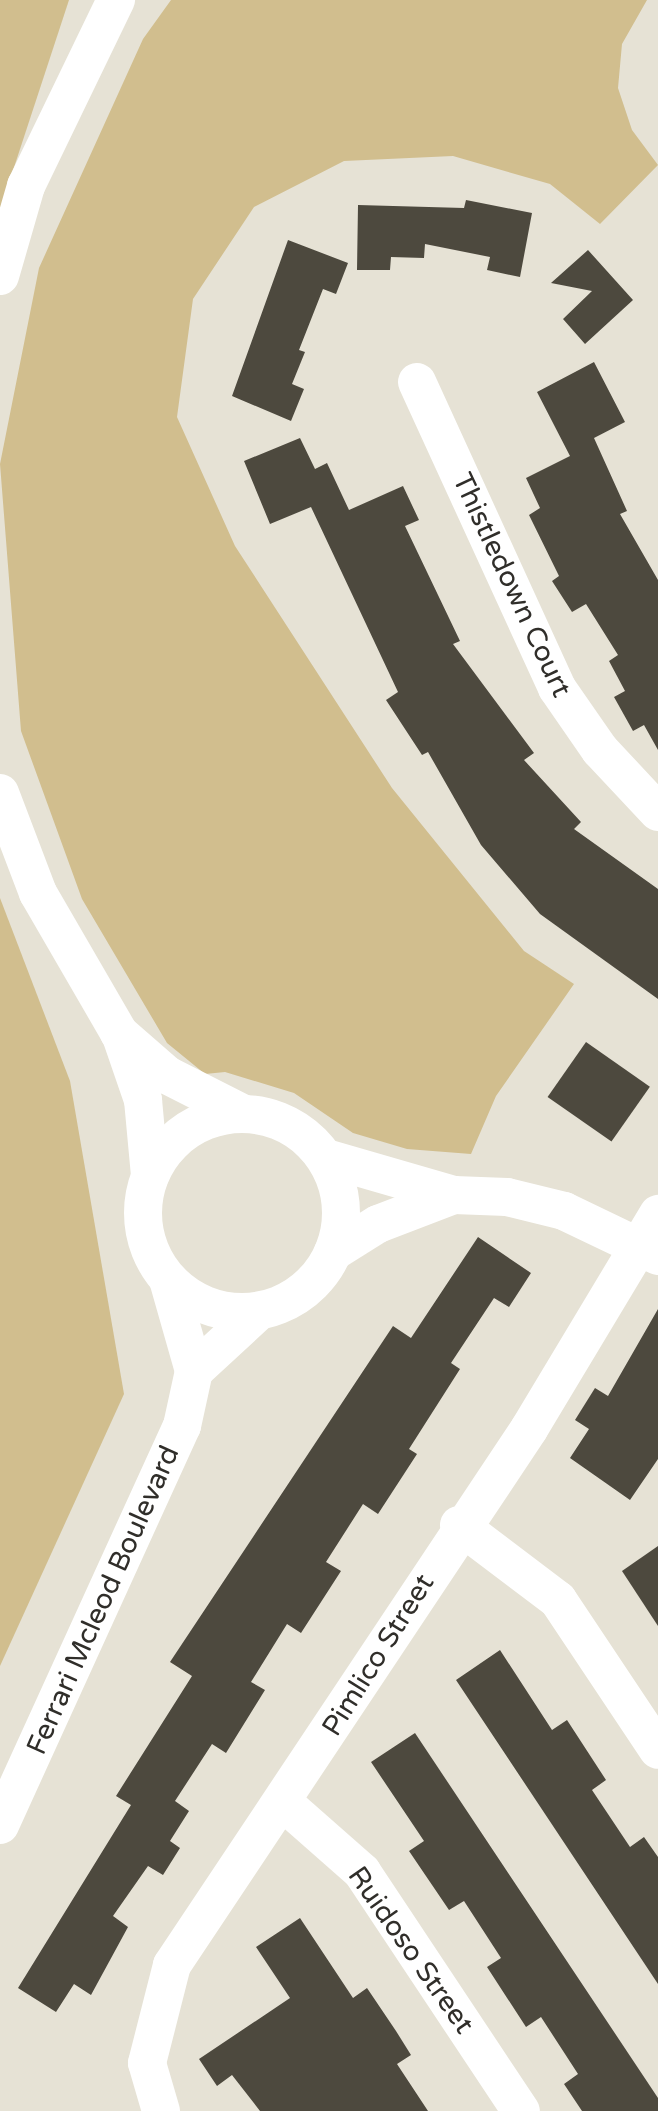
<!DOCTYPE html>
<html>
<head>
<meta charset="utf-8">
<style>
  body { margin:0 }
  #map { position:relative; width:658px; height:2111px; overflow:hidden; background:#e6e2d5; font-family:"Varela Round",sans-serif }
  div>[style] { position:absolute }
  .green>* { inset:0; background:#d1be8e }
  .building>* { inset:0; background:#4d493e; transform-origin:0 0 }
  .street>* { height:38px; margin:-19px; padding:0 19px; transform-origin:19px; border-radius:19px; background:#fff }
  .street>.ring { margin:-19px; padding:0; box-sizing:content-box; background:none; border:38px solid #fff; border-radius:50% }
  span { translate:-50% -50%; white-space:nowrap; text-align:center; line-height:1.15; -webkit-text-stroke:8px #fff; paint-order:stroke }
  .street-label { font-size:28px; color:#302e2a }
</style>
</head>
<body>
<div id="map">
  <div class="green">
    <div style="clip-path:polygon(0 0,69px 0,0 210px)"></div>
    <div style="clip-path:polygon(171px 0,647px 0,622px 44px,618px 88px,632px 130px,658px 165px,600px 224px,550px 184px,453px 156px,344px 161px,254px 207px,193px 299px,177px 417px,235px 546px,392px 788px,524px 951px,574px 984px,496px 1096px,471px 1154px,407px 1149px,353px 1133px,294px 1093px,225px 1072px,205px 1074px,167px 1043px,82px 899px,21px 731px,0 464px,39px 268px,143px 39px)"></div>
    <div style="clip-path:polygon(0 898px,70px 1081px,124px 1394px,0 1666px)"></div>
  </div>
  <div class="building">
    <div style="clip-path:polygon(466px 200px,532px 213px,520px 277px,487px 270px,490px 257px,425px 244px,424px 258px,391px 257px,390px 270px,357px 270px,358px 205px,464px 208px)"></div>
    <div style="clip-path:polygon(288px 240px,348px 263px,336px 294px,323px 289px,299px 350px,305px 352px,292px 384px,304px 389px,291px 421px,232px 396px)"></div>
    <div style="clip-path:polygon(588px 250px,633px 300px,585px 344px,563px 319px,592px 291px,551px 283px)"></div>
    <div style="clip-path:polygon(594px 362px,625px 422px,594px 438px,627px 511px,620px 514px,658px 580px,658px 750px,644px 725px,633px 731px,614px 697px,625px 691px,609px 661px,618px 655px,586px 604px,572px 612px,552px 581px,559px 576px,529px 515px,540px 508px,526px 478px,570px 456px,537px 392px)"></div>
    <div style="clip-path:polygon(300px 438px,315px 469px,327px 463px,349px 510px,403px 486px,419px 520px,405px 526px,460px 641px,453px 644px,534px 753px,524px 760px,581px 822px,574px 829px,658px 889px,658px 999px,540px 914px,481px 845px,428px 752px,422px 755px,386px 700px,398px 692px,311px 507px,270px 524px,244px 461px)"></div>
    <div style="left:586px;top:1042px;width:78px;height:67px;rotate:35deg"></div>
    <div style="clip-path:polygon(478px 1237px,531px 1273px,509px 1307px,494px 1298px,451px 1363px,460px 1369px,409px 1449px,417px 1454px,378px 1514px,363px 1504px,326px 1562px,341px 1571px,301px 1633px,287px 1624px,251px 1682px,265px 1690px,226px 1753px,212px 1744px,175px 1801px,189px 1811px,170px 1841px,180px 1848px,163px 1875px,148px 1866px,113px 1916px,128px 1927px,91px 1995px,74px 1984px,56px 2012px,18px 1988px,131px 1805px,116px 1796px,192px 1676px,170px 1662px,393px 1326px,411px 1338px)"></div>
    <div style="clip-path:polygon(658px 1309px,658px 1459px,630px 1500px,570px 1458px,589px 1429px,575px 1420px,595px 1388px,608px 1396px)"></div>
    <div style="clip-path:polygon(658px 1546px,658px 1626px,622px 1571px)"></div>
    <div style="clip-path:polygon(500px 1650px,552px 1730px,567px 1720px,606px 1780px,592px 1790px,630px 1847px,644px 1837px,658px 1857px,658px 1984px,456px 1680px)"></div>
    <div style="clip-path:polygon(415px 1733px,658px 2098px,658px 2111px,582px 2111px,564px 2084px,578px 2074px,541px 2017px,526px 2027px,487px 1967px,501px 1958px,464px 1901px,449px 1910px,409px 1851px,424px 1841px,371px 1762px)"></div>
    <div style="clip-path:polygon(300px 1918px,353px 1998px,367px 1988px,396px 2031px,411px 2055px,397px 2064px,428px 2111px,260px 2111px,232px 2075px,217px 2086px,199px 2059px,290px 1998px,256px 1947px)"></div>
  </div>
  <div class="street">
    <div style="left:0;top:276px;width:94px;rotate:-73.9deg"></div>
    <div style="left:26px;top:186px;width:207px;rotate:-64.2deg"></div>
    <div style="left:417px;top:382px;width:337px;rotate:65.4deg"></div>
    <div style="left:557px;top:688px;width:75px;rotate:55.3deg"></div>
    <div style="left:600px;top:750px;width:85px;rotate:46.9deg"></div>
    <div style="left:0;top:793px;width:107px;rotate:69.2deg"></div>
    <div style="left:38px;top:893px;width:162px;rotate:59.9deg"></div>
    <div style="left:119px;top:1033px;width:64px;rotate:41.2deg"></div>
    <div style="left:167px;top:1075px;width:84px;rotate:26.9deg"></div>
    <div style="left:122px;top:1039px;width:65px;rotate:71deg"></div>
    <div style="left:143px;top:1100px;width:76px;rotate:84.7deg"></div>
    <div class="ring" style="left:143px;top:1114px;width:160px;height:160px"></div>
    <div style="left:326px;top:1158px;width:133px;rotate:16.1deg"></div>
    <div style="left:454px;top:1195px;width:53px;rotate:2.2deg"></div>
    <div style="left:507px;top:1197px;width:59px;rotate:13.8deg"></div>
    <div style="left:564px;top:1211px;width:104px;rotate:25.6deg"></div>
    <div style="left:333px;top:1252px;width:53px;rotate:-31.9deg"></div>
    <div style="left:378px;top:1224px;width:81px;rotate:-20.9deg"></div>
    <div style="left:194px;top:1371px;width:88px;rotate:-42.7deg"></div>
    <div style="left:459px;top:1525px;width:124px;rotate:37.1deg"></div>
    <div style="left:558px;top:1600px;width:180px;rotate:56.3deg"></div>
    <div style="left:285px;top:1804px;width:103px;rotate:41.4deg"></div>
    <div style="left:362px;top:1872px;width:287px;rotate:56.4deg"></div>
    <div style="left:0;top:1825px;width:439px;rotate:-65.5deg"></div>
    <div style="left:182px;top:1426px;width:56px;rotate:-77.7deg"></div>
    <div style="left:194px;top:1371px;width:95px;rotate:-105.9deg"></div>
    <div style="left:161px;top:2111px;width:50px;rotate:-106.3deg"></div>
    <div style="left:147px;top:2063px;width:101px;rotate:-75.7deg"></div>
    <div style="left:172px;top:1965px;width:644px;rotate:-56.33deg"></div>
    <div style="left:529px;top:1429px;width:251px;rotate:-59deg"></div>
  </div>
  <div class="street-label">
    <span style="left:512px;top:585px;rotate:65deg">Thistledown Court</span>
    <span style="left:103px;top:1600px;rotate:-66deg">Ferrari Mcleod Boulevard</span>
    <span style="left:378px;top:1655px;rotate:-58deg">Pimlico Street</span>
    <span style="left:411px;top:1950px;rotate:55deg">Ruidoso Street</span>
  </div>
</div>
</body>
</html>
